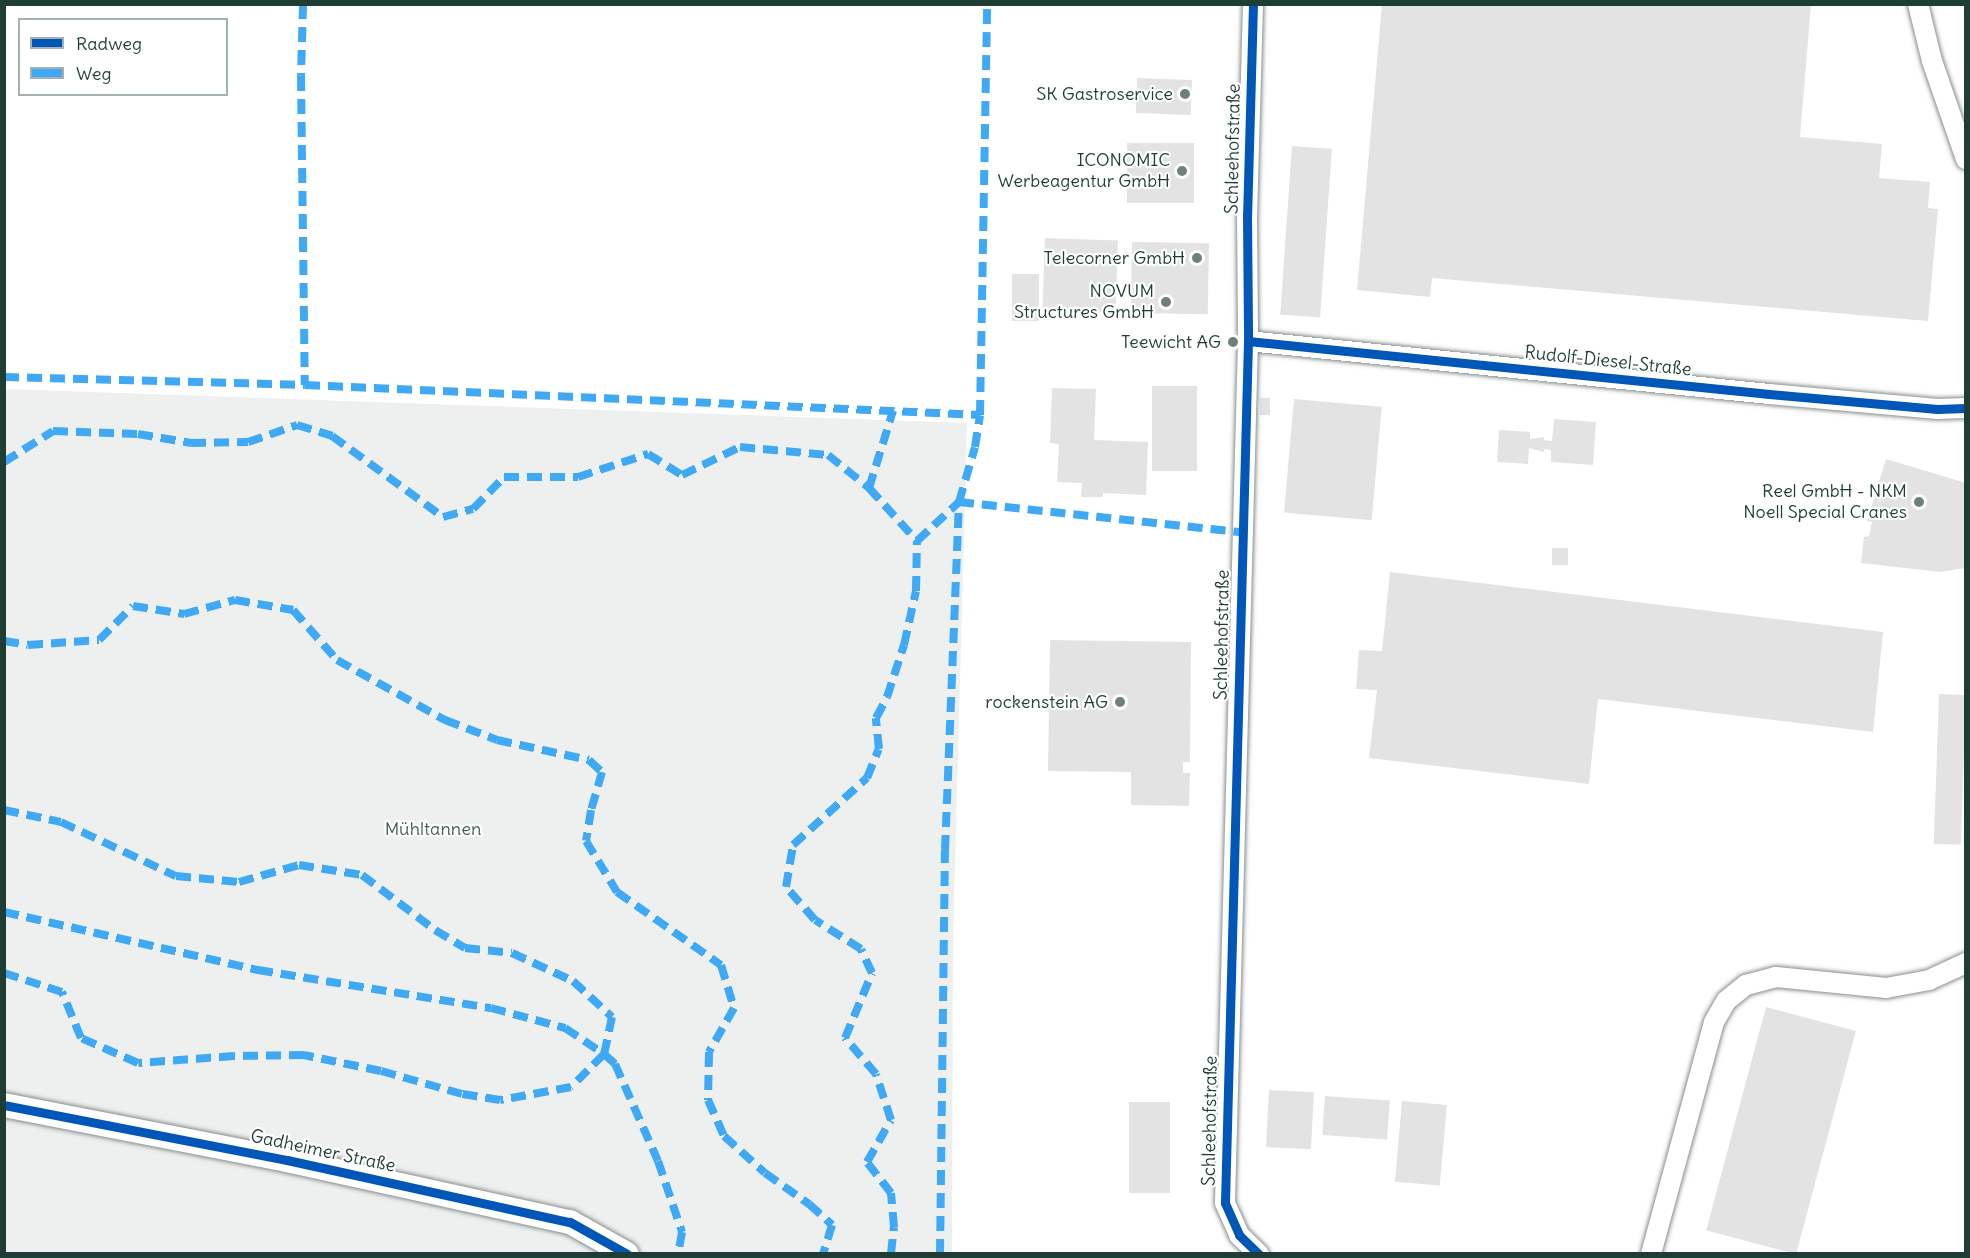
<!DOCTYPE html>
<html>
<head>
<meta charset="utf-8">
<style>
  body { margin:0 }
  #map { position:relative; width:1970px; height:1258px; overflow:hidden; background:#fff; font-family:Delius,sans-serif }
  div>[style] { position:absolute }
  .green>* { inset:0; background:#edf0ef }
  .building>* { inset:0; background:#e2e3e2; transform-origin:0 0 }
  .roads { filter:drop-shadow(0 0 2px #898f8d) drop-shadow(0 0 2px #898f8d) }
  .minor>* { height:20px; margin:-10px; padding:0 10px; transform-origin:10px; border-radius:10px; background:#fff }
  .tertiary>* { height:24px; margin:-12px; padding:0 12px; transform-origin:12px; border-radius:12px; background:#fff }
  .quiet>* { height:8px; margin-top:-4px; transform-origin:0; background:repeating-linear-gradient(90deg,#3fa9f5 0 15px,transparent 0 23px) }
  .cycleway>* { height:9px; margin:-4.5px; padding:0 4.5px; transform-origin:4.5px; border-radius:4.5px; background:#0057b8 }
  .dots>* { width:16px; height:16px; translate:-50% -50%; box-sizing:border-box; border:3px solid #fff; border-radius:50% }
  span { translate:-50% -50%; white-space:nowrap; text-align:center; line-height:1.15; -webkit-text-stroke:4.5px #fff; paint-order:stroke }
  .poi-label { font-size:18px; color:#1f3d34 }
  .right { translate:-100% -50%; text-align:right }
  .street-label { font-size:18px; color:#1f3d34 }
  .park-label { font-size:18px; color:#455e57 }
  .frame { position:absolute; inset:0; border:6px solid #1f3d34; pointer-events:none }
  .legend { position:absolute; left:18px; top:18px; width:210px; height:78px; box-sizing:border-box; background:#fff; border:2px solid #a5b1ae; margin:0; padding:8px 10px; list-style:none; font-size:18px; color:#1f3d34 }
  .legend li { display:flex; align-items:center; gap:12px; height:30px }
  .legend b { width:30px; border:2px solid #a5b1ae }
</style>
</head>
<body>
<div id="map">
  <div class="green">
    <div style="clip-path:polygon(5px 389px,967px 423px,953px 939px,952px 1253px,5px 1254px)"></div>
  </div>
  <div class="building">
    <div style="clip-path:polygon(1382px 4px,1811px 4px,1800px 137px,1882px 144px,1879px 178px,1930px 182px,1928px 208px,1938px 209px,1928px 321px,1432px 278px,1430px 297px,1357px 290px)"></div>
    <div style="left:1137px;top:78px;width:55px;height:35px;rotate:2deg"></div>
    <div style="left:1127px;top:143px;width:67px;height:60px"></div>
    <div style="left:1292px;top:146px;width:40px;height:169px;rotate:4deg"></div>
    <div style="left:1045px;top:238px;width:73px;height:72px;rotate:2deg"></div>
    <div style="left:1132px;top:242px;width:77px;height:71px;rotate:1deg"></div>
    <div style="left:1012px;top:274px;width:27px;height:47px"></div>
    <div style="left:1152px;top:386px;width:45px;height:85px"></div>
    <div style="clip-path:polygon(1052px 388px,1096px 389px,1094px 440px,1148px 442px,1146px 495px,1103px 493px,1103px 497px,1081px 497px,1082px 483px,1057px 482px,1059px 444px,1050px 443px)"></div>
    <div style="left:1270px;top:398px;width:17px;height:10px;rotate:90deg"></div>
    <div style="left:1294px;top:399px;width:88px;height:114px;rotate:5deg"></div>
    <div style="clip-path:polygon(1554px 419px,1596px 422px,1593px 465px,1551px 462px,1551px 450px,1544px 449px,1544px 452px,1529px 448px,1528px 464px,1497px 462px,1499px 430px,1530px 432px,1530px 439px,1544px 437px,1544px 440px,1552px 441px)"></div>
    <div style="clip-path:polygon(1886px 459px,1966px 483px,1966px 568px,1940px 572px,1861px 563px,1864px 537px,1869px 536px,1872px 522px,1867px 521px)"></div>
    <div style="left:1552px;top:548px;width:16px;height:17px"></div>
    <div style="clip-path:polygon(1390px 572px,1883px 632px,1873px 732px,1598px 699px,1589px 784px,1369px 758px,1377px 690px,1356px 689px,1359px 650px,1382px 651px)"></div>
    <div style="clip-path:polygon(1050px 640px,1191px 642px,1190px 762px,1183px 762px,1183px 773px,1190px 773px,1189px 806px,1131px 805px,1131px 772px,1048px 771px)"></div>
    <div style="left:1939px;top:694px;width:27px;height:150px;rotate:2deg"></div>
    <div style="left:1766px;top:1007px;width:93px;height:231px;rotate:15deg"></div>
    <div style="left:1269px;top:1090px;width:45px;height:57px;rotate:3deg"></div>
    <div style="left:1325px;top:1096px;width:65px;height:39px;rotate:4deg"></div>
    <div style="left:1402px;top:1101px;width:45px;height:81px;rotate:5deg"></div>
    <div style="left:1129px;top:1102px;width:41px;height:91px"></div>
  </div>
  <div class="roads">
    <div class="minor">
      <div style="left:1253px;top:4px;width:211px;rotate:91.6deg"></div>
      <div style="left:1247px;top:215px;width:126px;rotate:89.5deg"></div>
      <div style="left:1248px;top:341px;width:862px;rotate:91.53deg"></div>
      <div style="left:1225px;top:1203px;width:35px;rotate:66deg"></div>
      <div style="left:1239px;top:1235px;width:28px;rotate:44deg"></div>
      <div style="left:1918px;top:4px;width:59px;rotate:76.2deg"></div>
      <div style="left:1932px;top:61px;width:104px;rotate:70.9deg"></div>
      <div style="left:1248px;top:341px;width:524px;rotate:5.81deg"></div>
      <div style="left:1769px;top:394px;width:169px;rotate:5.1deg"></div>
      <div style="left:1937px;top:409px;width:29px;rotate:-2deg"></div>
      <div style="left:1651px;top:1254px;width:240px;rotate:-74.8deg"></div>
      <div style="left:1714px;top:1022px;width:24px;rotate:-60deg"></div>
      <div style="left:1726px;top:1001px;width:26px;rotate:-39deg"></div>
      <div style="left:1746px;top:985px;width:31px;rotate:-15deg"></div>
      <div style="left:1776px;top:977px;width:111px;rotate:5.7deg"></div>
      <div style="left:1886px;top:988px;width:44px;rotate:-10.5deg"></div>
      <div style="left:1929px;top:980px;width:41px;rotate:-24.7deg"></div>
    </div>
    <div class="tertiary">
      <div style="left:4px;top:1105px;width:288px;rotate:11deg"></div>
      <div style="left:287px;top:1160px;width:290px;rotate:12.4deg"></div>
      <div style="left:570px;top:1222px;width:65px;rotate:29.3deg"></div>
    </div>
  </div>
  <div class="quiet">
    <div style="left:303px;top:4px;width:72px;rotate:91.6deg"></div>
    <div style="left:301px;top:76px;width:309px;rotate:89.3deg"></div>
    <div style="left:4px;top:377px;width:301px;rotate:1.5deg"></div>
    <div style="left:305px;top:385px;width:676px;rotate:2.54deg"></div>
    <div style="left:4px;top:462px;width:58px;rotate:-32.3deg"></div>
    <div style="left:53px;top:431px;width:85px;rotate:2deg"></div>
    <div style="left:138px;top:434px;width:54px;rotate:9.6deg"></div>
    <div style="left:191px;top:443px;width:57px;rotate:-1deg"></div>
    <div style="left:248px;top:442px;width:52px;rotate:-19.1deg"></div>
    <div style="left:297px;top:425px;width:37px;rotate:17deg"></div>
    <div style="left:332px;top:436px;width:137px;rotate:36.1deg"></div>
    <div style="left:443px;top:517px;width:31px;rotate:-15deg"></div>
    <div style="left:473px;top:509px;width:45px;rotate:-45.9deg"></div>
    <div style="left:504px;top:477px;width:74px"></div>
    <div style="left:578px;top:477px;width:74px;rotate:-18.2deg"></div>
    <div style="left:648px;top:454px;width:40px;rotate:32deg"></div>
    <div style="left:682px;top:475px;width:64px;rotate:-25.8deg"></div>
    <div style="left:740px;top:447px;width:88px;rotate:5.2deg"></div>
    <div style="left:828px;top:455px;width:53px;rotate:38.8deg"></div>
    <div style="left:869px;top:488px;width:81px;rotate:-72.7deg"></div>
    <div style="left:869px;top:488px;width:72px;rotate:47.8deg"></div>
    <div style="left:4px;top:641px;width:24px;rotate:9deg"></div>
    <div style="left:28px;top:645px;width:71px;rotate:-4deg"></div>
    <div style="left:99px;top:640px;width:48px;rotate:-45deg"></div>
    <div style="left:133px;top:606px;width:52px;rotate:8.9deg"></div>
    <div style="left:184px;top:614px;width:53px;rotate:-15.4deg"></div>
    <div style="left:235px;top:600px;width:59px;rotate:9.8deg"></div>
    <div style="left:293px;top:610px;width:67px;rotate:48.7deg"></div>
    <div style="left:337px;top:660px;width:124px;rotate:29.1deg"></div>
    <div style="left:445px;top:720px;width:56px;rotate:21deg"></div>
    <div style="left:497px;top:740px;width:94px;rotate:12.3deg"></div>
    <div style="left:589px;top:760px;width:18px;rotate:43deg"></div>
    <div style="left:602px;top:772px;width:40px;rotate:106deg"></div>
    <div style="left:591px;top:810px;width:31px;rotate:99deg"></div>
    <div style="left:586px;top:841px;width:60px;rotate:58.7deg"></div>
    <div style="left:617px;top:892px;width:127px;rotate:35.1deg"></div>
    <div style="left:721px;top:965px;width:45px;rotate:73.2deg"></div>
    <div style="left:734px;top:1008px;width:51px;rotate:119.6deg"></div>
    <div style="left:709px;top:1052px;width:48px;rotate:91.2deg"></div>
    <div style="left:708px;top:1100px;width:39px;rotate:66deg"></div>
    <div style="left:724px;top:1136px;width:55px;rotate:42.1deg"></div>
    <div style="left:765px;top:1173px;width:54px;rotate:35.2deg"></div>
    <div style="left:809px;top:1204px;width:31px;rotate:42deg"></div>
    <div style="left:832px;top:1225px;width:30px;rotate:107deg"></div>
    <div style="left:4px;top:810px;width:58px;rotate:11.9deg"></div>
    <div style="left:61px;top:822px;width:127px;rotate:25.2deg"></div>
    <div style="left:176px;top:876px;width:63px;rotate:5.4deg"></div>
    <div style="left:239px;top:882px;width:62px;rotate:-15.8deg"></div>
    <div style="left:299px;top:865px;width:64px;rotate:9deg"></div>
    <div style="left:362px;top:875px;width:91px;rotate:37deg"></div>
    <div style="left:435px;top:930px;width:35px;rotate:31deg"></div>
    <div style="left:465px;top:948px;width:47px;rotate:6.1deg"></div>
    <div style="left:512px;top:953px;width:67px;rotate:24.7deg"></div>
    <div style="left:573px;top:981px;width:53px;rotate:42.7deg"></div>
    <div style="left:612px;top:1017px;width:38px;rotate:102deg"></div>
    <div style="left:604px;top:1054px;width:47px;rotate:135deg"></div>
    <div style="left:571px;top:1087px;width:72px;rotate:169.6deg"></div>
    <div style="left:500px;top:1100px;width:38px;rotate:-171deg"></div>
    <div style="left:462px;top:1094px;width:84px;rotate:-164.1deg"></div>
    <div style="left:381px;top:1071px;width:79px;rotate:-168.3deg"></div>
    <div style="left:304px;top:1055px;width:70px;rotate:179.2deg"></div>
    <div style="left:234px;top:1056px;width:96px;rotate:175.8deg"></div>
    <div style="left:138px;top:1063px;width:62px;rotate:-156.3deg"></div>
    <div style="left:81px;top:1038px;width:50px;rotate:-112.4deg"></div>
    <div style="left:62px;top:992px;width:61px;rotate:-161.9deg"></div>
    <div style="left:4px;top:912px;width:261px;rotate:12.9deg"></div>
    <div style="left:258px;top:970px;width:236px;rotate:9.3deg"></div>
    <div style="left:491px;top:1008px;width:77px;rotate:15.1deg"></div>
    <div style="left:565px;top:1028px;width:47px;rotate:33.7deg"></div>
    <div style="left:604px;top:1054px;width:15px;rotate:42deg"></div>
    <div style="left:615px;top:1064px;width:106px;rotate:66.1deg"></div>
    <div style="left:658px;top:1161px;width:75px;rotate:71.3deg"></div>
    <div style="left:682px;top:1232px;width:22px;rotate:100deg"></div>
    <div style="left:891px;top:1254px;width:27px;rotate:-84deg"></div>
    <div style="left:894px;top:1227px;width:34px;rotate:-95deg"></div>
    <div style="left:891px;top:1193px;width:39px;rotate:-128deg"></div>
    <div style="left:867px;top:1162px;width:48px;rotate:-60.3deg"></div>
    <div style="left:891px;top:1120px;width:48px;rotate:-108.1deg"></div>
    <div style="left:876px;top:1074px;width:48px;rotate:-130.7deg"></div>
    <div style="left:845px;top:1038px;width:70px;rotate:-67.4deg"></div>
    <div style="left:872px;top:973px;width:26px;rotate:-115deg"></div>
    <div style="left:861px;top:949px;width:54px;rotate:-147.8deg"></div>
    <div style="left:815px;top:920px;width:44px;rotate:-131.3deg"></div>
    <div style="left:786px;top:887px;width:43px;rotate:-80.5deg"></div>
    <div style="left:793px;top:845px;width:100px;rotate:-42.2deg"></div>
    <div style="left:867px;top:778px;width:31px;rotate:-68deg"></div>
    <div style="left:879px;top:749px;width:31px;rotate:-96deg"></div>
    <div style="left:876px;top:718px;width:24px;rotate:-62deg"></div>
    <div style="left:887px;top:697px;width:55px;rotate:-71.9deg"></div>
    <div style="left:904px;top:645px;width:55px;rotate:-77.5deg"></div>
    <div style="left:916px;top:591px;width:50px;rotate:-88.9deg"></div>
    <div style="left:917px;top:541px;width:57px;rotate:-42.9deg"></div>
    <div style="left:959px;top:502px;width:284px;rotate:6.1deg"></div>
    <div style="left:940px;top:1254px;width:404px;rotate:-89.3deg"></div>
    <div style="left:945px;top:850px;width:348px;rotate:-87.7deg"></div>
    <div style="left:959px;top:502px;width:57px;rotate:-73.8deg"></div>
    <div style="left:975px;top:447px;width:32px;rotate:-81deg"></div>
    <div style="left:980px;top:415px;width:411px;rotate:-89deg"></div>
  </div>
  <div class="cycleway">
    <div style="left:1253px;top:4px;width:211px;rotate:91.6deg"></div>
    <div style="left:1247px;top:215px;width:126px;rotate:89.5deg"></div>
    <div style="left:1248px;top:341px;width:862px;rotate:91.53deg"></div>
    <div style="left:1225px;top:1203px;width:35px;rotate:66deg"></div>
    <div style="left:1239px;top:1235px;width:28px;rotate:44deg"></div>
    <div style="left:1248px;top:341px;width:524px;rotate:5.81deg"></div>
    <div style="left:1769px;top:394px;width:169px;rotate:5.1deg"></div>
    <div style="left:1937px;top:409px;width:29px;rotate:-2deg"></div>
    <div style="left:4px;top:1105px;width:288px;rotate:11deg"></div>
    <div style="left:287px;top:1160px;width:290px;rotate:12.4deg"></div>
    <div style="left:570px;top:1222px;width:65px;rotate:29.3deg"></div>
  </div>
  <div class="dots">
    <div style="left:1185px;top:94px;background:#6d817b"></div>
    <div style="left:1182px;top:171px;background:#6d817b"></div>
    <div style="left:1197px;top:258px;background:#6d817b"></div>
    <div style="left:1166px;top:302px;background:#6d817b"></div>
    <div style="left:1233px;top:342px;background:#6d817b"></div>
    <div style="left:1919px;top:502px;background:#6d817b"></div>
    <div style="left:1120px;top:702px;background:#6d817b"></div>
  </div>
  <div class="poi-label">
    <span class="right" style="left:1173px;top:94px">SK Gastroservice</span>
    <span class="right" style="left:1170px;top:171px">ICONOMIC<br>Werbeagentur GmbH</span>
    <span class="right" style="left:1185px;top:258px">Telecorner GmbH</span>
    <span class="right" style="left:1154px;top:302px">NOVUM<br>Structures GmbH</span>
    <span class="right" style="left:1221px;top:342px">Teewicht AG</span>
    <span class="right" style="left:1907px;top:502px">Reel GmbH - NKM<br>Noell Special Cranes</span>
    <span class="right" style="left:1108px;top:702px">rockenstein AG</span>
  </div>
  <div class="street-label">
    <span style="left:1233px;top:149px;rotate:-89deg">Schleehofstraße</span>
    <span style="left:1608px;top:361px;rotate:6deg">Rudolf-Diesel-Straße</span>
    <span style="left:1222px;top:635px;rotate:-89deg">Schleehofstraße</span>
    <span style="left:1210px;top:1121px;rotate:-89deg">Schleehofstraße</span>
    <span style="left:323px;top:1151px;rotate:12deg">Gadheimer Straße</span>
  </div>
  <div class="park-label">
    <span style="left:433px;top:829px">Mühltannen</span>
  </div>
  <div class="frame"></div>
  <ul class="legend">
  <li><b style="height:8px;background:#0057b8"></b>Radweg</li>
  <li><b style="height:8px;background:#3fa9f5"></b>Weg</li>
  </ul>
</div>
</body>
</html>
